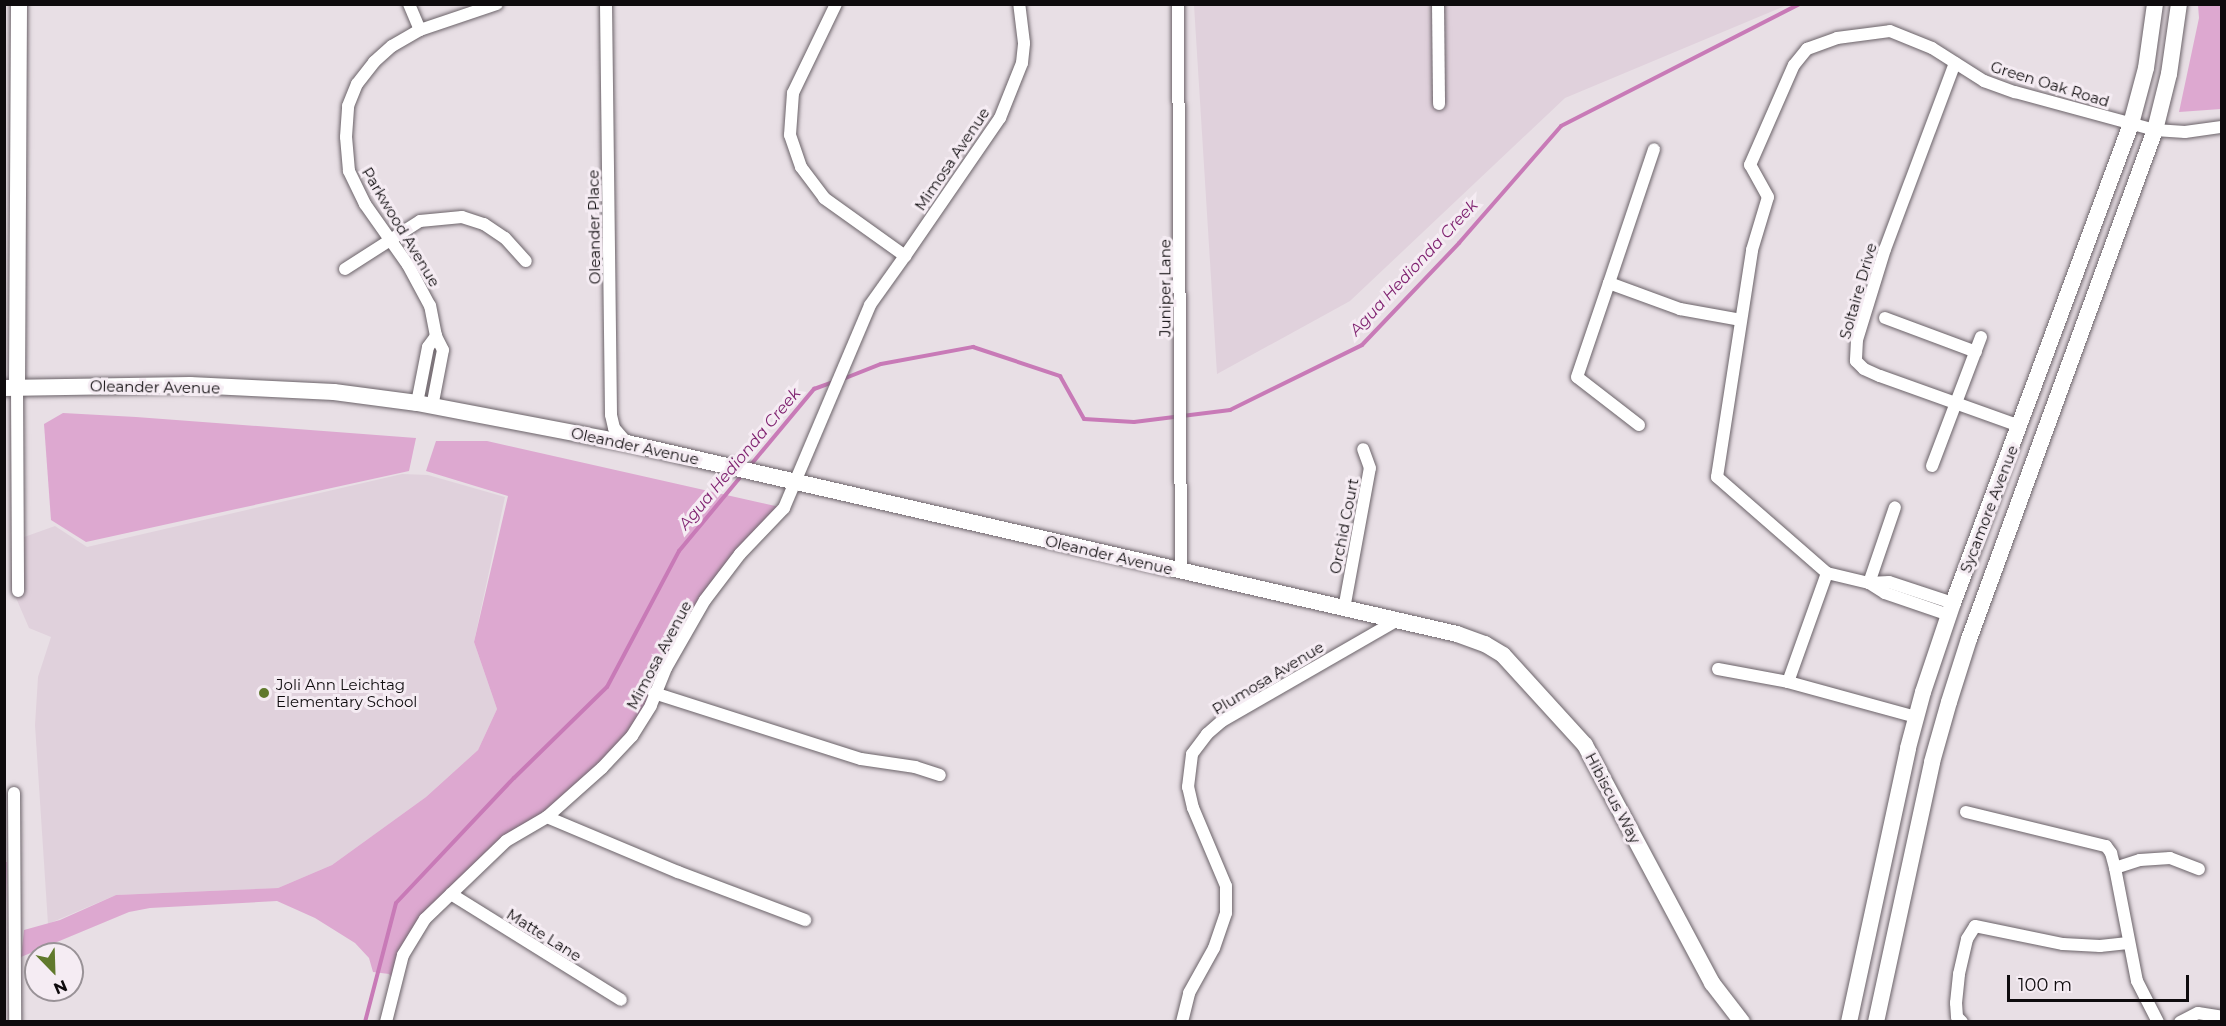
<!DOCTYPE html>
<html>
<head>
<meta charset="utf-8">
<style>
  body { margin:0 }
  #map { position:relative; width:2226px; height:1026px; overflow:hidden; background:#e8dfe5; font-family:Montserrat,sans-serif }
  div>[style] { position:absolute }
  .built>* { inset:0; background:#e0d1dc }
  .green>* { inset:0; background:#dda8d0 }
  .stream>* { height:4px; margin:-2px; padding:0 2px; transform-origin:2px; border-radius:2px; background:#c87ab7 }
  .roads { filter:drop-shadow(0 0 2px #6b6369) drop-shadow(0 0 2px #6b6369) }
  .street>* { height:12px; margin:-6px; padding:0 6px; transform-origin:6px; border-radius:6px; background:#fff }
  .secondary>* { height:16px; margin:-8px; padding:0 8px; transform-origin:8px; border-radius:8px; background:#fff }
  .dots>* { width:16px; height:16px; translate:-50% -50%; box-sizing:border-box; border:3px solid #f5ecf3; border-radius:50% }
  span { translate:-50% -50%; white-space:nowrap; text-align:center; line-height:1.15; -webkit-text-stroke:6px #f5ecf3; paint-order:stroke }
  .street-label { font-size:15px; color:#0e0b0d }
  .poi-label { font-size:15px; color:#0e0b0d }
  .left { translate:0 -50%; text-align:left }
  .water-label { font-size:16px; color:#802371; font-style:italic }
  .frame { position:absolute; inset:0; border:6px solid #0e0b0d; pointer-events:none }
  .north { position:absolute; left:24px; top:942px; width:60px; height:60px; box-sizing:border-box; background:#f5ecf3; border:2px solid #999297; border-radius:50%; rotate:157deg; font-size:16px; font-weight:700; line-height:24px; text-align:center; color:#0e0b0d }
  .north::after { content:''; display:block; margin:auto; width:21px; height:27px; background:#60792c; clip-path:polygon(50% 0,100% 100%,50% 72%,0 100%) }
  .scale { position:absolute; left:2007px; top:975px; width:182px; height:27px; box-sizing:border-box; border:3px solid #0e0b0d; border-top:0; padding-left:8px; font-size:18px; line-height:21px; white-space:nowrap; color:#0e0b0d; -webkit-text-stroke:4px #f5ecf3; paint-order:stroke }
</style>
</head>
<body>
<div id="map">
  <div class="built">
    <div style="clip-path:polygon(1194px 5px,1787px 5px,1565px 98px,1350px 301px,1217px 374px)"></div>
    <div style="clip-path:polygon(402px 474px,428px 475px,505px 497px,474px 642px,497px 709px,478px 750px,426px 797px,332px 865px,278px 888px,116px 895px,48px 924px,35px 725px,38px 677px,51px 637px,29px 628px,13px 591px,13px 541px,55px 526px,87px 547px)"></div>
  </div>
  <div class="green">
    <div style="clip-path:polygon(2198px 5px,2221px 5px,2221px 109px,2179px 112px,2199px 18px)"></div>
    <div style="clip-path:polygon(63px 413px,136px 417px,416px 438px,409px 471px,86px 542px,51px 520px,44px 424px)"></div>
    <div style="clip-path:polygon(436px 441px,487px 441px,784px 508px,705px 600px,651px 705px,602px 768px,506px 841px,425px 919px,394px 981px,389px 974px,373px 972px,369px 958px,355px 943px,315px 918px,277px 901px,150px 908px,129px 912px,21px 957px,24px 930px,60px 920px,116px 895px,278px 888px,332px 865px,426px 797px,478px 750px,497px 709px,474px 642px,508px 496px,426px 471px)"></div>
    <div style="clip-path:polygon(4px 862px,7px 862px,5px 950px,4px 950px)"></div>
  </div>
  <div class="stream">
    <div style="left:843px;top:379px;width:41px;rotate:-21.5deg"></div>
    <div style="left:881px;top:364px;width:94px;rotate:-10.5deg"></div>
    <div style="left:973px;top:347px;width:92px;rotate:18.4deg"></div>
    <div style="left:1060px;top:376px;width:49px;rotate:60.8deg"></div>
    <div style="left:1084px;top:419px;width:50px;rotate:3.4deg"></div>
    <div style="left:1134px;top:422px;width:97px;rotate:-7.1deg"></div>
    <div style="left:1230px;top:410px;width:147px;rotate:-26.2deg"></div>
    <div style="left:1362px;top:345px;width:141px;rotate:-46.4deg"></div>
    <div style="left:1459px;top:243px;width:155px;rotate:-48.9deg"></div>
    <div style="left:1561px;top:126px;width:267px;rotate:-27.1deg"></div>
    <div style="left:749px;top:467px;width:102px;rotate:-50.2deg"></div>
    <div style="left:814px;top:389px;width:20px;rotate:-20deg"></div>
    <div style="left:365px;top:1022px;width:123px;rotate:-75.4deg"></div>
    <div style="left:396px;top:903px;width:172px;rotate:-46.7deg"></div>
    <div style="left:514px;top:778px;width:130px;rotate:-44.4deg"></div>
    <div style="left:607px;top:687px;width:154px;rotate:-62.1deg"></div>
    <div style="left:679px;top:551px;width:99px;rotate:-50.3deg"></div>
  </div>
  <div class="roads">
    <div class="street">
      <div style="left:409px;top:4px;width:28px;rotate:67deg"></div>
      <div style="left:606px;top:4px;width:411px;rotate:89.3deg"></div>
      <div style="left:611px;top:415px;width:13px;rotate:77deg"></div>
      <div style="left:614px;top:428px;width:20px;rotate:49deg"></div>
      <div style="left:836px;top:4px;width:99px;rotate:115.8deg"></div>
      <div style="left:793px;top:93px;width:42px;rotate:94.1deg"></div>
      <div style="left:790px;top:135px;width:34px;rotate:71deg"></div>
      <div style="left:801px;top:167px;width:39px;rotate:53deg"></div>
      <div style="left:824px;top:198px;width:100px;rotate:35.6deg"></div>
      <div style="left:905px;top:256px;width:168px;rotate:-55.5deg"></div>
      <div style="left:1000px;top:118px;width:59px;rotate:-68.2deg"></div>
      <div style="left:1022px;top:63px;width:20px;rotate:-84deg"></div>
      <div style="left:1024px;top:43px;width:39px;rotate:-97deg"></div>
      <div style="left:1178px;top:4px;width:567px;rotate:89.7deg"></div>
      <div style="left:1438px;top:4px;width:100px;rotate:89.4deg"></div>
      <div style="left:1955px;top:63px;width:199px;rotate:110.6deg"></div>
      <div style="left:1885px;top:249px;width:95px;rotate:107.1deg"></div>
      <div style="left:1857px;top:340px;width:21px;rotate:93deg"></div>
      <div style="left:1856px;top:361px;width:11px;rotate:45deg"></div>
      <div style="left:1864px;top:369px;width:17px;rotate:24deg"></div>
      <div style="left:1880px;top:376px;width:149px;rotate:19.7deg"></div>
      <div style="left:345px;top:269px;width:89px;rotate:-32.6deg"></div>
      <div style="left:420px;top:221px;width:42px;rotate:-5.4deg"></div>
      <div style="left:462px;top:217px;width:23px;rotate:18deg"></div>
      <div style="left:484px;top:224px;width:25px;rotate:34deg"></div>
      <div style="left:505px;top:238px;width:31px;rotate:48deg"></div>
      <div style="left:1609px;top:283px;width:141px;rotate:-71.4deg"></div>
      <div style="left:1885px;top:318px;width:97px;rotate:20.5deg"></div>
      <div style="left:17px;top:387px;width:204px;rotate:89.7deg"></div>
      <div style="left:417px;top:403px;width:57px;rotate:-78.9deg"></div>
      <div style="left:428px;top:347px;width:14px;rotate:-54deg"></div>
      <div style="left:432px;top:407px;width:58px;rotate:-79.1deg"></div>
      <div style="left:443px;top:350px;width:16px;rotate:-117deg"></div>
      <div style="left:436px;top:336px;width:31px;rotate:-101deg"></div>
      <div style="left:430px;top:306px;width:47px;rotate:-118.2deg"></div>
      <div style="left:408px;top:265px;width:75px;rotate:-125.2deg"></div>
      <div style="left:365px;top:204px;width:37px;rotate:-116deg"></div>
      <div style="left:349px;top:171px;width:34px;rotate:-95deg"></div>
      <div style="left:346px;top:137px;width:31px;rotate:-86deg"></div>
      <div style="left:348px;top:106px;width:24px;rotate:-68deg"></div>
      <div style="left:357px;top:84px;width:28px;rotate:-52deg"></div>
      <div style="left:374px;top:62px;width:24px;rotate:-42deg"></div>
      <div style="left:392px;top:46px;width:32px;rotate:-30deg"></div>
      <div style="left:420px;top:30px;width:81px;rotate:-18.7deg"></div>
      <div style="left:1639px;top:425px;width:78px;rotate:-142.3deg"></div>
      <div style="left:1577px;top:377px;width:99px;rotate:-71.2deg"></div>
      <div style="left:1609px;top:283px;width:76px;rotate:20.1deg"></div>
      <div style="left:1680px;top:309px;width:62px;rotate:10.2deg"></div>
      <div style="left:1932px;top:466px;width:138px;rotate:-69.2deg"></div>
      <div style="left:1827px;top:573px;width:43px;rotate:13.4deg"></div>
      <div style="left:1869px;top:583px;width:20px;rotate:-3deg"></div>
      <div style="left:1889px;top:582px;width:67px;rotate:18.2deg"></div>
      <div style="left:1869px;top:583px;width:19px;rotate:32deg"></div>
      <div style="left:1885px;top:593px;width:68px;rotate:19deg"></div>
      <div style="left:1869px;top:583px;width:80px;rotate:-71.1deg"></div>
      <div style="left:1344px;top:609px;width:143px;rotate:-79.6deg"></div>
      <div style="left:1370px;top:468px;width:20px;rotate:-110deg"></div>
      <div style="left:1718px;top:669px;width:71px;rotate:10.5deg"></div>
      <div style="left:654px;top:693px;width:217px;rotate:17.7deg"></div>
      <div style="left:861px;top:759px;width:55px;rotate:8.4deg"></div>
      <div style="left:915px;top:767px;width:26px;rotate:18deg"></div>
      <div style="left:1916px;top:717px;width:133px;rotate:-164.7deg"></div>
      <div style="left:1788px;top:682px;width:116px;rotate:-70.3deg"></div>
      <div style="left:1827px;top:573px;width:146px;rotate:-138.9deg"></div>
      <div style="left:1717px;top:477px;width:230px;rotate:-81.2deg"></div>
      <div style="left:1752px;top:250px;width:55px;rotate:-73.2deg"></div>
      <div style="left:1768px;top:197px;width:37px;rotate:-119deg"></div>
      <div style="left:1750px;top:165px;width:109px;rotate:-66.3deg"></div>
      <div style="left:1794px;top:65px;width:21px;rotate:-51deg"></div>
      <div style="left:1807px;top:49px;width:32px;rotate:-20deg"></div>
      <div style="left:1837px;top:38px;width:53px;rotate:-7.5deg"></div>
      <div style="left:1890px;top:31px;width:45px;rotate:22deg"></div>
      <div style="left:1932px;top:48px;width:62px;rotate:32.4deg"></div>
      <div style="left:1984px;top:81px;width:33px;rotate:20deg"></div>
      <div style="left:2015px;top:92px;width:145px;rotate:15.2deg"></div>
      <div style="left:2155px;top:130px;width:30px;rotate:4deg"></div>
      <div style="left:2185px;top:132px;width:37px;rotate:-8deg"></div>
      <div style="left:14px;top:793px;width:229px;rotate:89.7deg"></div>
      <div style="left:1966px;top:812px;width:144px;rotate:13.7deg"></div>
      <div style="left:2106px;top:846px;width:9px;rotate:54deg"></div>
      <div style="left:2111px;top:853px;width:16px;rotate:75deg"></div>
      <div style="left:2115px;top:868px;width:115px;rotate:79deg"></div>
      <div style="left:2137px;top:981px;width:46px;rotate:62.9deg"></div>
      <div style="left:547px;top:817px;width:142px;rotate:22.8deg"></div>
      <div style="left:678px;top:872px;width:136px;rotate:20.7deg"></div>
      <div style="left:2115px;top:868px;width:26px;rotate:-18deg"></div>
      <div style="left:2140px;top:860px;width:30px;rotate:-4deg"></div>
      <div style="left:2170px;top:858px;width:31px;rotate:21deg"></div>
      <div style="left:451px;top:894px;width:200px;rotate:31.9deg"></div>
      <div style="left:386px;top:1022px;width:69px;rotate:-75.8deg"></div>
      <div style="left:403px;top:955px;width:42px;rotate:-58.6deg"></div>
      <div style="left:425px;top:919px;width:112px;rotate:-43.9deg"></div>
      <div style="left:506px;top:841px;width:48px;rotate:-30.3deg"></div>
      <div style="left:547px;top:817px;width:74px;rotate:-41.7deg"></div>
      <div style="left:602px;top:768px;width:44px;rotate:-46.8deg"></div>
      <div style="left:632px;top:736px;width:36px;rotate:-58deg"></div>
      <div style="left:651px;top:705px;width:40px;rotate:-68deg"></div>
      <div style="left:666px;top:668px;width:78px;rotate:-60.2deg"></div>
      <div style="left:705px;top:600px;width:58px;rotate:-52.7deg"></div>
      <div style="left:740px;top:554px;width:64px;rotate:-46.3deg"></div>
      <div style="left:784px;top:508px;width:220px;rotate:-67deg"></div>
      <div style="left:870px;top:305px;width:60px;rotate:-54.5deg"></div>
      <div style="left:1182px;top:1022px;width:30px;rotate:-76deg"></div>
      <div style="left:1189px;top:993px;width:51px;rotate:-60.9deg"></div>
      <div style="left:1214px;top:948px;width:37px;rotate:-71deg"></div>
      <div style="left:1226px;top:913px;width:27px;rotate:-90deg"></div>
      <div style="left:1226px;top:886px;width:85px;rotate:-112.9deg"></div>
      <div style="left:1193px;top:808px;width:22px;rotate:-103deg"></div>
      <div style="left:1188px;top:787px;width:33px;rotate:-83deg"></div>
      <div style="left:1192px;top:754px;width:25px;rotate:-53deg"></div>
      <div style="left:1207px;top:734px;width:20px;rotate:-41deg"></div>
      <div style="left:1222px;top:721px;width:201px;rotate:-29.9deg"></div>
      <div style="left:1962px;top:1022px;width:7px;rotate:-135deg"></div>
      <div style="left:1957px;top:1017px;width:14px;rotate:-94deg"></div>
      <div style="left:1956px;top:1003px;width:29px;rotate:-84deg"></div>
      <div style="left:1959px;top:974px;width:36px;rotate:-77deg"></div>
      <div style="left:1967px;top:939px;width:15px;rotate:-58deg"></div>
      <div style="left:1975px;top:926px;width:90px;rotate:11.6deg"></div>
      <div style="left:2063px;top:944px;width:37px;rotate:3deg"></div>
      <div style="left:2100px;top:946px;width:28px;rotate:-6deg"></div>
      <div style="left:2180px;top:1022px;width:20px;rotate:-27deg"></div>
      <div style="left:2198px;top:1013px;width:24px;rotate:9deg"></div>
    </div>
    <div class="secondary">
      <div style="left:17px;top:387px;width:383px;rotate:-89.7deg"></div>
      <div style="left:4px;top:388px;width:186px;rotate:-0.9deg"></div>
      <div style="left:190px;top:385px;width:144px;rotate:2.8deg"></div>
      <div style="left:334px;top:392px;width:84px;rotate:7.5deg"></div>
      <div style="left:417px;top:403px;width:214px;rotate:10.8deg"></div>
      <div style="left:627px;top:443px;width:852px;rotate:12.96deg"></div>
      <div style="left:1457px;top:634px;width:30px;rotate:20deg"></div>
      <div style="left:1485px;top:644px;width:21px;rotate:31deg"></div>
      <div style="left:1503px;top:655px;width:122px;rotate:47.7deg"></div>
      <div style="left:1585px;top:745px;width:270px;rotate:61.9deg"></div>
      <div style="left:1712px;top:983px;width:49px;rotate:52.4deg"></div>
      <div style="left:1849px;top:1022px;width:280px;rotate:-77.8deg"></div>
      <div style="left:1908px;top:748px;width:58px;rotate:-75deg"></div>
      <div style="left:1923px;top:692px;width:94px;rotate:-71.4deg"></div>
      <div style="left:1953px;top:603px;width:511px;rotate:-69.61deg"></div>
      <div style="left:2131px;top:124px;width:58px;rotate:-75deg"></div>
      <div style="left:2146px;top:68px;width:65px;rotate:-82deg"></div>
      <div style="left:1876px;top:1022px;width:266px;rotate:-77.8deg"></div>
      <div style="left:1932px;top:762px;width:62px;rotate:-74.2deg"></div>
      <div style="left:1949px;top:702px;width:66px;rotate:-72.4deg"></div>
      <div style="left:1969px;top:639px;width:542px;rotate:-69.93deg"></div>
      <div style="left:2155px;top:130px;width:58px;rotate:-76deg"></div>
      <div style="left:2169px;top:74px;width:71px;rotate:-81.9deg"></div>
    </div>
  </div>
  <div class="dots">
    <div style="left:264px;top:693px;background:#60792c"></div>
  </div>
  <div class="street-label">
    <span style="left:2050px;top:84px;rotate:17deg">Green Oak Road</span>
    <span style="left:952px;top:159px;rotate:-56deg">Mimosa Avenue</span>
    <span style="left:401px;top:227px;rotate:59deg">Parkwood Avenue</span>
    <span style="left:594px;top:227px;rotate:-91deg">Oleander Place</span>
    <span style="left:1165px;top:288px;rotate:-90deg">Juniper Lane</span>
    <span style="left:1858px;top:291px;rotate:-74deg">Soltaire Drive</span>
    <span style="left:155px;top:387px;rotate:1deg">Oleander Avenue</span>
    <span style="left:635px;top:446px;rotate:12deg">Oleander Avenue</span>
    <span style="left:1989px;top:509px;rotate:-69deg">Sycamore Avenue</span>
    <span style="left:1344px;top:526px;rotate:-79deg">Orchid Court</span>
    <span style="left:1109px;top:555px;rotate:13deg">Oleander Avenue</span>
    <span style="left:659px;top:655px;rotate:-62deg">Mimosa Avenue</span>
    <span style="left:1268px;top:678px;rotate:-31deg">Plumosa Avenue</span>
    <span style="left:1613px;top:798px;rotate:62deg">Hibiscus Way</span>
    <span style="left:544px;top:935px;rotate:32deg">Matte Lane</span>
  </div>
  <div class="poi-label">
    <span class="left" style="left:276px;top:693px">Joli Ann Leichtag<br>Elementary School</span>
  </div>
  <div class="water-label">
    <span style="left:1414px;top:268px;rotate:-47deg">Agua Hedionda Creek</span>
    <span style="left:740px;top:459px;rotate:-50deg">Agua Hedionda Creek</span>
  </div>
  <div class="frame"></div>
  <div class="north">N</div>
  <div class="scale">100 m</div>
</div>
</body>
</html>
